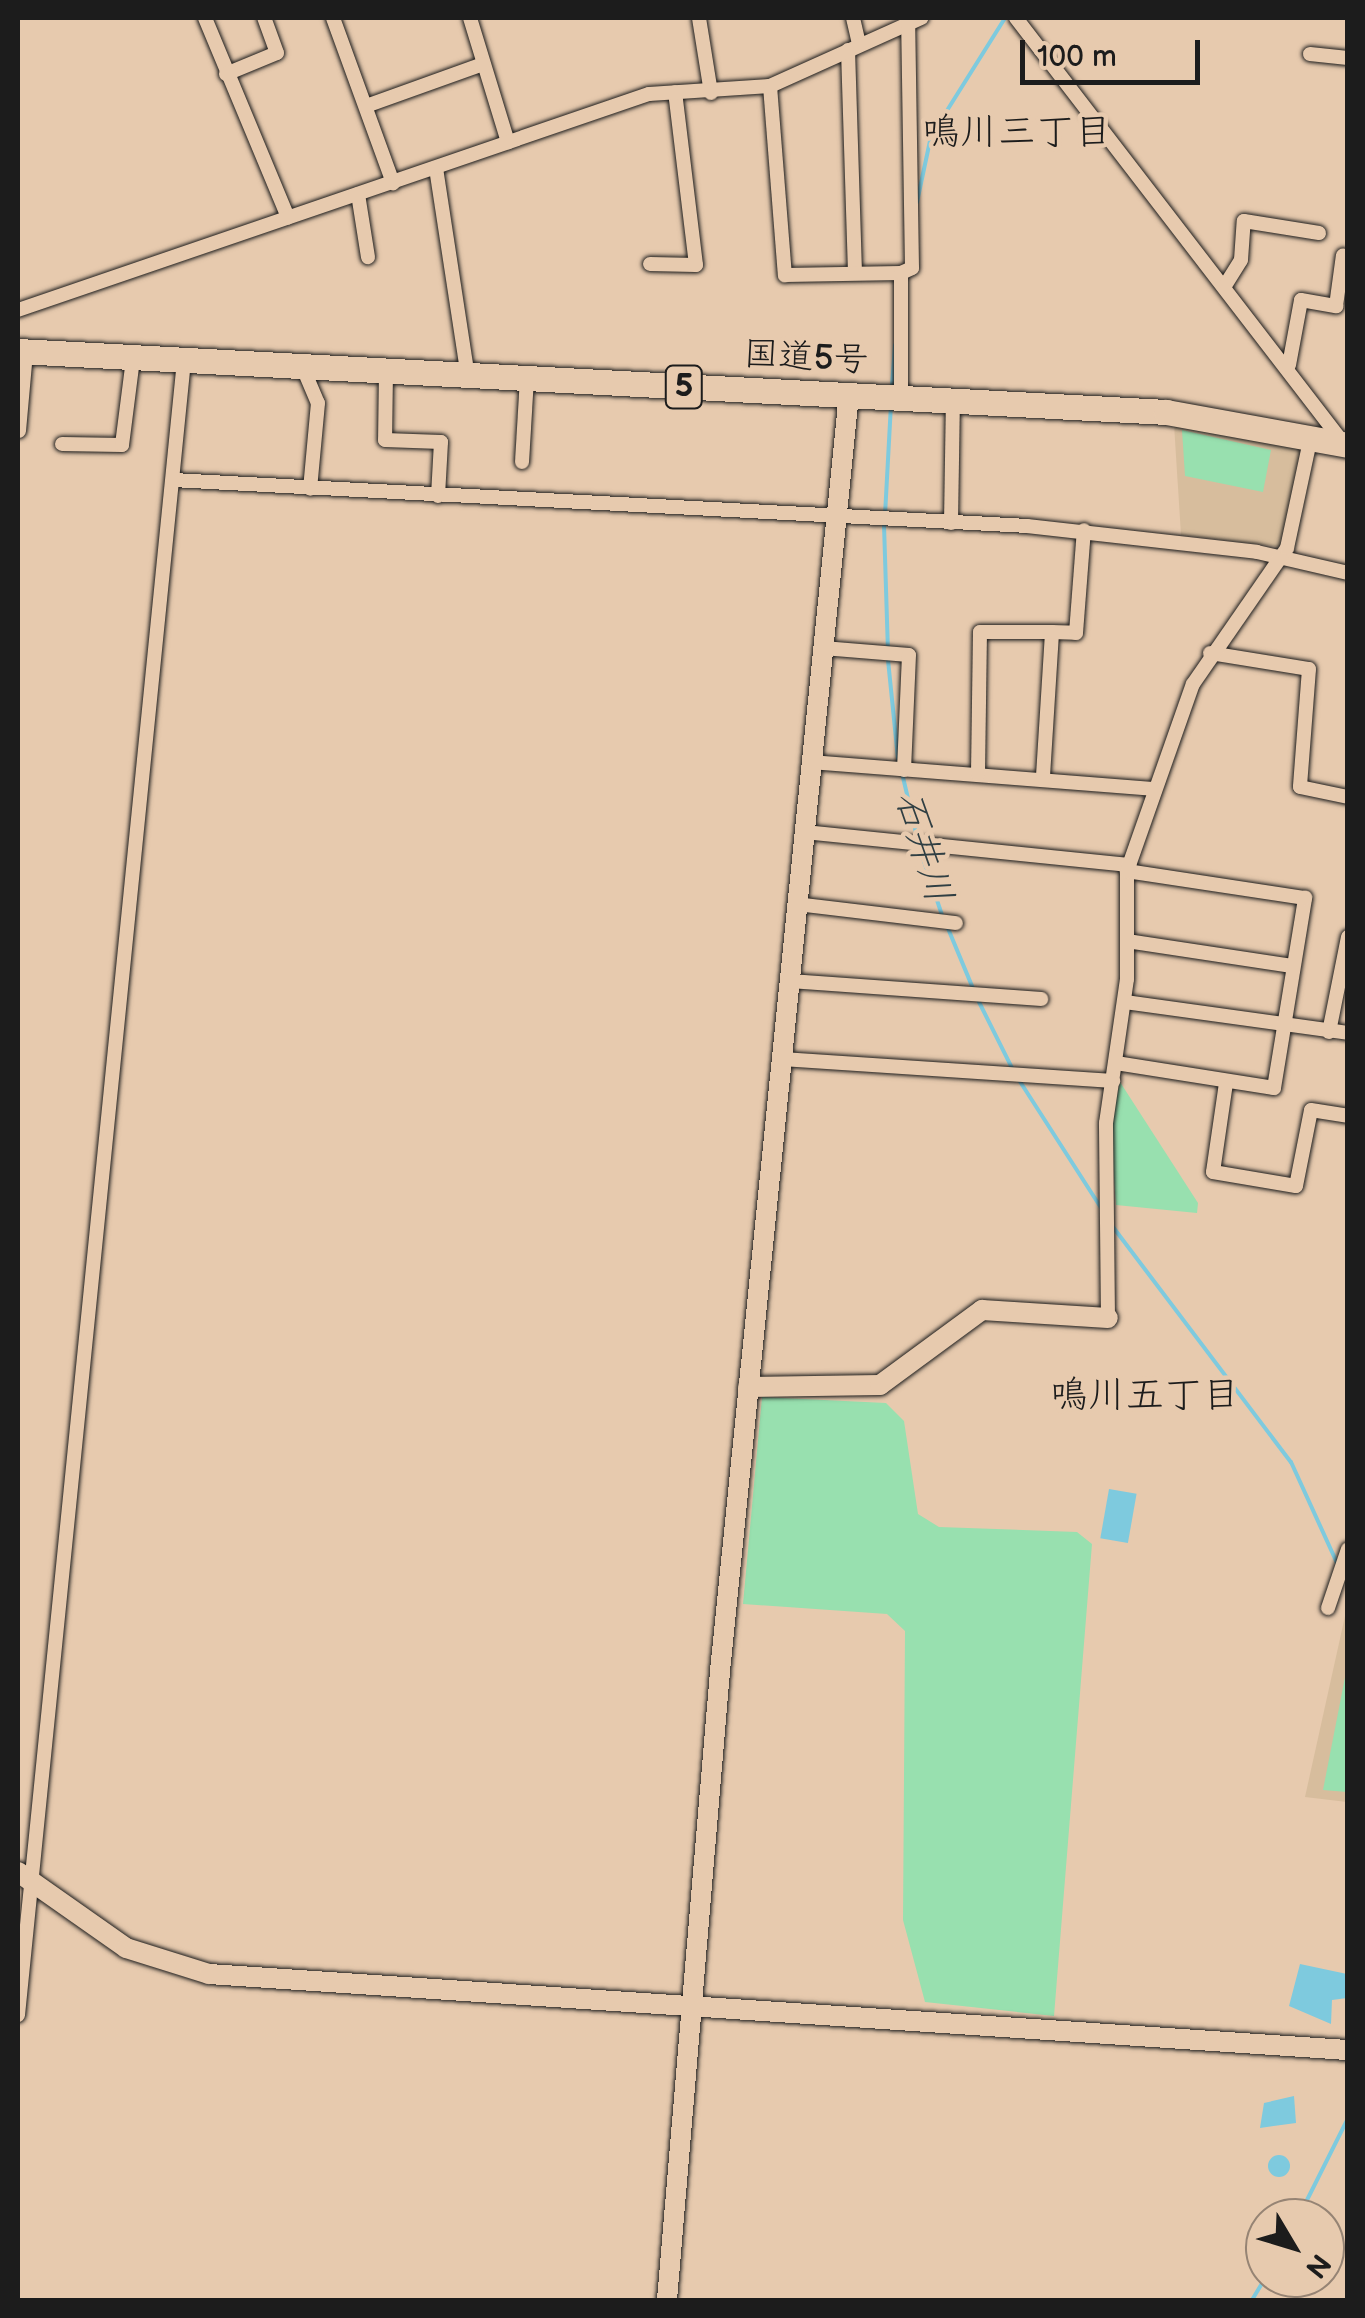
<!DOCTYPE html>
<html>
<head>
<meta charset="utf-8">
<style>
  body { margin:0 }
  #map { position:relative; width:1365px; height:2318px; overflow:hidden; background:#e7caae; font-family:"Balsamiq Sans","Klee One",sans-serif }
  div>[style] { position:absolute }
  .built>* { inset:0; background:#d7bd9d }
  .green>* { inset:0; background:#98e0af }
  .water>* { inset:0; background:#7ecade; transform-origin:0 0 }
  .round { border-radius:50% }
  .stream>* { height:4px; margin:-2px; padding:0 2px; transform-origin:2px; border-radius:2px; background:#7ecade }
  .roads { filter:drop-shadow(0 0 2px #1c1c1c) drop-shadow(0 0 2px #1c1c1c) }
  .street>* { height:14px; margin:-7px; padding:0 7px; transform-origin:7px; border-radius:7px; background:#e7caae }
  .secondary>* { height:20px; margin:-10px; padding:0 10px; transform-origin:10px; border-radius:10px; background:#e7caae }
  .highway>* { height:25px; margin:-12.5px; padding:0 12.5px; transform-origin:12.5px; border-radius:12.5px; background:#e7caae }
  span { translate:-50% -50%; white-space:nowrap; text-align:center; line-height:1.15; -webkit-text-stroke:9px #e7caae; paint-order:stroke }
  .shield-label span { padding:2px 8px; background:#e7caae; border:2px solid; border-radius:8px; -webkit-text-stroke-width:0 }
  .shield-label { font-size:32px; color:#1c1c1c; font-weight:700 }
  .street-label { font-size:35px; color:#1c1c1c }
  .neighbourhood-label { font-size:38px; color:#1c1c1c }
  .water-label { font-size:38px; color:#303f43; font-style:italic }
  .frame { position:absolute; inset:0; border:20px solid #1c1c1c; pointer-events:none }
  .north { position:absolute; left:1245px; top:2198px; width:100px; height:100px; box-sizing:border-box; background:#e7caae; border:2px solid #968474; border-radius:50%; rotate:128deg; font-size:28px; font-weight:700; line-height:40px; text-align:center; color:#1c1c1c }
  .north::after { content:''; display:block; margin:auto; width:35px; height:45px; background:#1c1c1c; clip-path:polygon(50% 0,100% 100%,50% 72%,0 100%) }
  .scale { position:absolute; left:1020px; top:40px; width:180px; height:45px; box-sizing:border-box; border:5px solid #1c1c1c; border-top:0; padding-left:12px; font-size:30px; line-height:35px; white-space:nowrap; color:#1c1c1c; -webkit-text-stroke:8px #e7caae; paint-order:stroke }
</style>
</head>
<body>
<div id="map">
  <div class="built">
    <div style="clip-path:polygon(1174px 424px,1301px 447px,1283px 547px,1181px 535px)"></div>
    <div style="clip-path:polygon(1347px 1607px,1347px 1802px,1305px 1797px)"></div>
  </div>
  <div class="green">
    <div style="clip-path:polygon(1182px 430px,1271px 450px,1263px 492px,1185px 476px)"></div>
    <div style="clip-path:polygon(1120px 1082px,1198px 1203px,1197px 1213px,1116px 1205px,1110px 1127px)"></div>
    <div style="clip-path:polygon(762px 1397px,886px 1403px,904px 1421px,918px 1514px,939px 1527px,1077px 1532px,1092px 1544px,1054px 2016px,925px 2002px,903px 1920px,905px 1631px,887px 1614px,743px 1604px)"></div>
    <div style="clip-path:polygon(1347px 1667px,1347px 1792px,1323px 1790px)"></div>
  </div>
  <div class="water">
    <div style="left:1109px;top:1489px;width:28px;height:50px;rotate:10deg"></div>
    <div style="clip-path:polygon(1300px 1964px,1347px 1974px,1347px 1998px,1332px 2000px,1331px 2024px,1289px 2006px)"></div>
    <div style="clip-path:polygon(1294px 2096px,1296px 2123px,1260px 2128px,1264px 2103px)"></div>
    <div class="round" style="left:1268px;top:2155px;width:22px;height:22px"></div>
  </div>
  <div class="stream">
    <div style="left:917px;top:202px;width:67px;rotate:-78deg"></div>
    <div style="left:931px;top:136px;width:139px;rotate:-57.9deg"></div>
    <div style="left:892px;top:386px;width:41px;rotate:-85.8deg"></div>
    <div style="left:885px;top:515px;width:110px;rotate:-86.9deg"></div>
    <div style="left:884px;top:525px;width:125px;rotate:88.2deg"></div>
    <div style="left:888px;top:660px;width:100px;rotate:84.2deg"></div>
    <div style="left:902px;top:773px;width:66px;rotate:76.8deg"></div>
    <div style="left:919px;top:846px;width:76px;rotate:71.6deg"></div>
    <div style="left:947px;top:926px;width:70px;rotate:67.4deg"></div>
    <div style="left:978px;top:1000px;width:80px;rotate:63.4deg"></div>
    <div style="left:1019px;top:1080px;width:156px;rotate:57.3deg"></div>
    <div style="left:1113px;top:1227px;width:295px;rotate:52.9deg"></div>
    <div style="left:1291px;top:1462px;width:111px;rotate:65.5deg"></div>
    <div style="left:1298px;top:2218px;width:112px;rotate:-63.4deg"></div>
    <div style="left:1252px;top:2300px;width:26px;rotate:-59deg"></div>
  </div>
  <div class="roads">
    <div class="street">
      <div style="left:205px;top:18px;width:216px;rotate:67.4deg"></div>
      <div style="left:333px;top:18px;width:176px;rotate:70deg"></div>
      <div style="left:470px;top:18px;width:130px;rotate:73deg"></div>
      <div style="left:699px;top:18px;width:76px;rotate:80.9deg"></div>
      <div style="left:853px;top:18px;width:28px;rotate:77deg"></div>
      <div style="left:1016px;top:18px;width:538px;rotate:52.41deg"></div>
      <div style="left:848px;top:50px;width:223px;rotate:88.2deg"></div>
      <div style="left:1310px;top:54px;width:38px;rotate:6deg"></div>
      <div style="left:226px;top:74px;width:55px;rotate:-22.4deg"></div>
      <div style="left:277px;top:53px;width:37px;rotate:-110deg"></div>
      <div style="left:770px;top:86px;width:190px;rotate:85.5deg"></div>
      <div style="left:785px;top:275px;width:116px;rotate:-1deg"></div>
      <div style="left:366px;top:106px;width:124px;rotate:-19.7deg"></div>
      <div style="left:436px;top:168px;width:211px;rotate:81.3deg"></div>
      <div style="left:358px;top:194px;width:64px;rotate:81deg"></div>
      <div style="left:650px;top:264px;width:46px;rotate:1.2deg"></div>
      <div style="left:696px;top:265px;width:174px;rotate:-96.9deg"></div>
      <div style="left:1226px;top:284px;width:28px;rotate:-58deg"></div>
      <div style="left:1241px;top:260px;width:39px;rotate:-86deg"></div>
      <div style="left:1244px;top:221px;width:76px;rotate:9.1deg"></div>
      <div style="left:18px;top:310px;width:667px;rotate:-18.9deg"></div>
      <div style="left:649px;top:94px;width:121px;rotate:-3.8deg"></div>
      <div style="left:770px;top:86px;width:166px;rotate:-24.2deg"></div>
      <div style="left:1289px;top:365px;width:66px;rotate:-79.5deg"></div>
      <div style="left:1301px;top:300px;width:36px;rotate:10deg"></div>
      <div style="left:1336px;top:306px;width:51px;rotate:-82.2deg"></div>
      <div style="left:303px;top:368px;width:38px;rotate:67deg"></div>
      <div style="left:318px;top:403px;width:86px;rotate:95.3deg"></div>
      <div style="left:386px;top:372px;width:68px;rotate:90.8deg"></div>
      <div style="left:385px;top:440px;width:56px;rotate:2deg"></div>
      <div style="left:441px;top:442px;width:54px;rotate:93.2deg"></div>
      <div style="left:901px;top:398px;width:125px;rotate:-90deg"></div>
      <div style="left:901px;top:273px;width:12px;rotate:-24deg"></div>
      <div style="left:912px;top:268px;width:244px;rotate:-90.9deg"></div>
      <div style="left:19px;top:431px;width:79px;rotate:-84.9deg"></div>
      <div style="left:62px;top:444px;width:60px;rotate:1deg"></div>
      <div style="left:122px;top:445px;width:87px;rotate:-82.7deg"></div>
      <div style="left:522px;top:462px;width:84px;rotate:-86.6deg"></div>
      <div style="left:173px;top:480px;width:855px;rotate:3.08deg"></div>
      <div style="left:1027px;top:526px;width:231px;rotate:6.4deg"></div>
      <div style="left:1257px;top:552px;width:93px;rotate:13deg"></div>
      <div style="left:951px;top:523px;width:122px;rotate:-89.1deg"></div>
      <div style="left:823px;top:648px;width:86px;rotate:4.7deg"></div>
      <div style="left:909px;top:655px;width:115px;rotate:92.5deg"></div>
      <div style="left:1210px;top:653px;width:100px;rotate:9.2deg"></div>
      <div style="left:1309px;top:669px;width:118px;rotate:94.4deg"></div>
      <div style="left:1300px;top:787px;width:49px;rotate:11.8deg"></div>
      <div style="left:811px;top:762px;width:345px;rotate:4.5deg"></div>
      <div style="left:978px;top:774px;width:142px;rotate:-89.2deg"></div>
      <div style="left:980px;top:632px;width:72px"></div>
      <div style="left:1043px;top:776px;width:144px;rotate:-86.4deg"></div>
      <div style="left:1052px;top:632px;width:24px;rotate:2deg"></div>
      <div style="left:1076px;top:633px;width:103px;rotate:-85.6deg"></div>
      <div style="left:804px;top:832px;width:327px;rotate:5.8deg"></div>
      <div style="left:796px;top:904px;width:161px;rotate:6.8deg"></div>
      <div style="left:1127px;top:941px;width:167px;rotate:8.6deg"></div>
      <div style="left:790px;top:981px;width:252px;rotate:4.1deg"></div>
      <div style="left:1125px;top:1002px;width:225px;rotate:7.9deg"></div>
      <div style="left:1329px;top:1032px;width:97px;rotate:-78.7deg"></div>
      <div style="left:782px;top:1059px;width:332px;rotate:3.8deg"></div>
      <div style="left:1116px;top:1063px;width:160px;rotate:9deg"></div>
      <div style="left:1274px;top:1088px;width:193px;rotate:-80.7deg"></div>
      <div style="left:1305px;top:898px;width:180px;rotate:-171.4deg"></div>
      <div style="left:1226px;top:1083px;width:90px;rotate:98.3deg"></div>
      <div style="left:1213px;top:1172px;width:84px;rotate:9.6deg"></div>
      <div style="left:1296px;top:1186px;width:77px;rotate:-78.8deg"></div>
      <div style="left:1311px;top:1110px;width:37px;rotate:9deg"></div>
      <div style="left:1108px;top:1318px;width:195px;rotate:-90.6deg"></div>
      <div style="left:1106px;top:1123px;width:146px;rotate:-81.7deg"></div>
      <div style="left:1127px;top:979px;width:108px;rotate:-90deg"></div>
      <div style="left:1127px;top:871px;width:198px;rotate:-70.6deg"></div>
      <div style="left:1193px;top:684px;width:165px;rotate:-55.3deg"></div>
      <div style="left:1287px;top:548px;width:115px;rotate:-77.9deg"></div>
      <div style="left:1328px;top:1608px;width:62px;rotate:-71.3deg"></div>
      <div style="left:18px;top:2015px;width:1663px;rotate:-84.27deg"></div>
    </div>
    <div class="secondary">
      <div style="left:748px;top:1387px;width:132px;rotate:-0.9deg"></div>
      <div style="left:880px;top:1385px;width:127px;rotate:-36.3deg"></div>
      <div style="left:982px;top:1310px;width:126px;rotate:3.6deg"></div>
      <div style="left:18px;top:1872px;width:132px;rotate:35.1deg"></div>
      <div style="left:126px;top:1948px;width:87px;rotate:17.4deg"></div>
      <div style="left:209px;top:1974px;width:1142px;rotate:3.82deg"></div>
      <div style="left:667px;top:2300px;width:631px;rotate:-85.18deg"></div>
      <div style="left:720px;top:1671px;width:1283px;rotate:-84.23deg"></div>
    </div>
    <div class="highway">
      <div style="left:18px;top:351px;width:1150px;rotate:3.04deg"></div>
      <div style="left:1166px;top:412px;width:185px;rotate:10.3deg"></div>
    </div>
  </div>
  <div class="shield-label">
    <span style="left:684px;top:387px">5</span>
  </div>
  <div class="street-label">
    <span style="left:806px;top:358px;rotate:3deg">国道5号</span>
  </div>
  <div class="neighbourhood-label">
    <span style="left:1017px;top:133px">鳴川三丁目</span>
    <span style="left:1145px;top:1396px">鳴川五丁目</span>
  </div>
  <div class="water-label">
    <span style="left:923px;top:847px;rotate:73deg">石井川</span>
  </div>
  <div class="frame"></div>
  <div class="north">N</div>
  <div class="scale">100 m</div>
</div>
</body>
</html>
